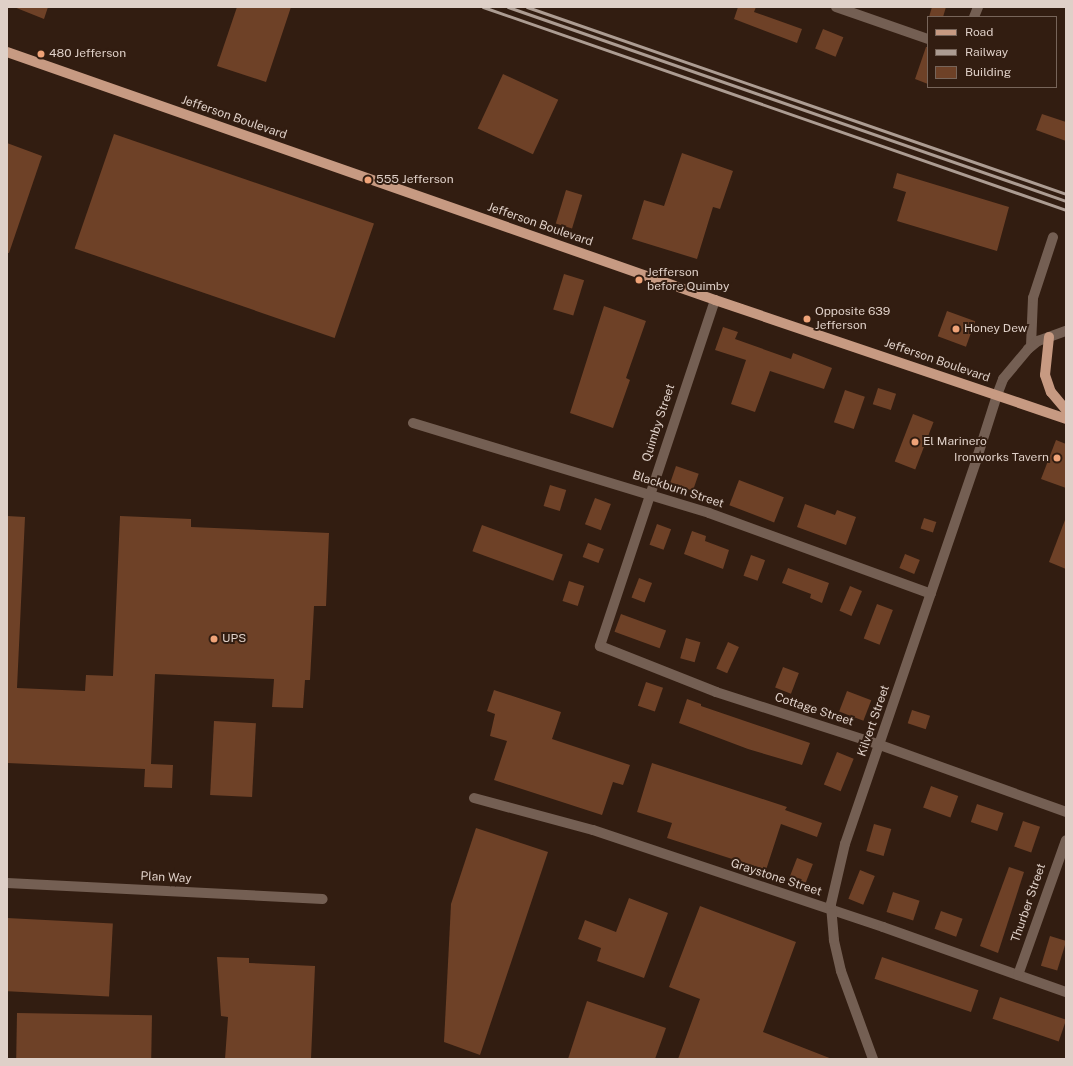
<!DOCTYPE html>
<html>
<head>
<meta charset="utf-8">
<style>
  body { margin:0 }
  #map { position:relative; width:1073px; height:1066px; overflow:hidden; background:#321d11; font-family:"Public Sans",sans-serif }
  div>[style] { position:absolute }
  .building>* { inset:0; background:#6e4127; transform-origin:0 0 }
  .minor>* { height:10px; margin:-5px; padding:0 5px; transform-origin:5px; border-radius:5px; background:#745f53 }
  .major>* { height:10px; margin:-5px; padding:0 5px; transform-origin:5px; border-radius:5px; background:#c79a82 }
  .rail>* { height:3px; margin:-1.5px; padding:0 1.5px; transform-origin:1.5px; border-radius:1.5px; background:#ac9c92 }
  .dots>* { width:11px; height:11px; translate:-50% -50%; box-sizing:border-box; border:2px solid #321d11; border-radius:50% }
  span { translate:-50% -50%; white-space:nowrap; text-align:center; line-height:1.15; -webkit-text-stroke:4px #321d11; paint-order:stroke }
  .poi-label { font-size:12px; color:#dfd0c8 }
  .left { translate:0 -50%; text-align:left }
  .right { translate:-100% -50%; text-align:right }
  .street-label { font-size:12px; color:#dfd0c8 }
  .frame { position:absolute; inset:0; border:8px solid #dfd0c8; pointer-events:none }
  .legend { position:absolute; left:927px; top:16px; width:130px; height:72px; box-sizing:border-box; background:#321d11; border:1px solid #77655a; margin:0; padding:5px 7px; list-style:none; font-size:12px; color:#dfd0c8 }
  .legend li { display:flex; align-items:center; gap:8px; height:20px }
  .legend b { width:20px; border:1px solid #77655a }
</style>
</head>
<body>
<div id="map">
  <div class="building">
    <div style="clip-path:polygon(14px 7px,48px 7px,44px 19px)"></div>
    <div style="clip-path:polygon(237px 7px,291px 7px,266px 82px,217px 66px)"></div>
    <div style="clip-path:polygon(738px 7px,756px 7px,754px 12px,802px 29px,797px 43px,734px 19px)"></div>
    <div style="clip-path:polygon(932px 7px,946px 7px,943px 17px,929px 17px)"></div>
    <div style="left:823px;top:29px;width:22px;height:21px;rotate:22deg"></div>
    <div style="clip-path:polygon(926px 47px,928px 47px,928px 84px,915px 79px)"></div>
    <div style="left:503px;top:74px;width:61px;height:60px;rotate:25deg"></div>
    <div style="clip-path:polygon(1042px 114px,1066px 122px,1066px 141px,1036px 130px)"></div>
    <div style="left:114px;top:134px;width:275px;height:121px;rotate:19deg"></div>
    <div style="clip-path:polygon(7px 143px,42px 156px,9px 253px,7px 253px)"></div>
    <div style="clip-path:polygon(682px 153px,733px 171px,720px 209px,713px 207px,697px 259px,632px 239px,644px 200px,664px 206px)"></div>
    <div style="clip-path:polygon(897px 173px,1009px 207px,997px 251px,897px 221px,906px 192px,893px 188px)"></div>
    <div style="left:566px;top:190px;width:17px;height:35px;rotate:17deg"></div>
    <div style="left:564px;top:274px;width:21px;height:37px;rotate:17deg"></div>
    <div style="clip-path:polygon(604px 306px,646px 321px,626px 378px,630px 380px,613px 428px,570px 413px)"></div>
    <div style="left:947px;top:311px;width:30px;height:27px;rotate:20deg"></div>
    <div style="clip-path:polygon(723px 327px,738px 332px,735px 339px,791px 359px,793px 353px,832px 368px,824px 389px,770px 371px,755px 412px,731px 404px,746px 360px,715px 350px)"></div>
    <div style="left:878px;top:388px;width:19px;height:17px;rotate:18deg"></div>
    <div style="left:845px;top:390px;width:21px;height:34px;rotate:19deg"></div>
    <div style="left:913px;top:414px;width:22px;height:51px;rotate:21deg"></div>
    <div style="clip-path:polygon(1056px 440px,1066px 444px,1066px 488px,1041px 479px)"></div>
    <div style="left:676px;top:466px;width:24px;height:18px;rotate:19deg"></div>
    <div style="left:739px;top:480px;width:48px;height:27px;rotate:21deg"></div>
    <div style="left:550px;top:485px;width:17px;height:22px;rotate:17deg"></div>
    <div style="left:595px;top:498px;width:17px;height:28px;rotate:21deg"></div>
    <div style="clip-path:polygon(805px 504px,835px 515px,837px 510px,856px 517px,846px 545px,797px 527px)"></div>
    <div style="clip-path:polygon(7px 516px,25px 517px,17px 688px,85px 691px,86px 675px,113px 676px,120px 516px,191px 519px,191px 527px,329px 533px,326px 606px,314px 606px,310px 680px,305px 680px,303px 708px,272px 707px,274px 679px,155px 674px,151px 764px,173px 765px,172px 788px,144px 787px,145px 769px,7px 763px)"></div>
    <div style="left:924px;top:518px;width:13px;height:11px;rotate:18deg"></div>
    <div style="clip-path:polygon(1065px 520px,1066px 520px,1066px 569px,1049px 562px)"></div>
    <div style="left:657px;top:524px;width:15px;height:22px;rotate:20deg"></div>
    <div style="left:482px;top:525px;width:86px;height:28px;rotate:20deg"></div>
    <div style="clip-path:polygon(692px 531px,706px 536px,705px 541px,729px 550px,723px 569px,684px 554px)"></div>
    <div style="left:588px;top:543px;width:17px;height:15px;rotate:21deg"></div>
    <div style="left:905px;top:554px;width:16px;height:15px;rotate:22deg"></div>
    <div style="left:751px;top:555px;width:15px;height:22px;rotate:20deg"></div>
    <div style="clip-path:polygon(788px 568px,829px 583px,822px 603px,810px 598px,811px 594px,782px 583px)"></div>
    <div style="left:639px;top:578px;width:14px;height:21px;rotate:21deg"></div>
    <div style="left:569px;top:581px;width:16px;height:21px;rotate:18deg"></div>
    <div style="left:850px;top:586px;width:13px;height:27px;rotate:23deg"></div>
    <div style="left:877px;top:604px;width:17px;height:37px;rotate:21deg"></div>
    <div style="left:621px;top:614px;width:48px;height:19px;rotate:20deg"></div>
    <div style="left:686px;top:638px;width:15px;height:21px;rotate:16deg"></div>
    <div style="left:728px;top:642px;width:12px;height:29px;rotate:24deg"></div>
    <div style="left:783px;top:667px;width:17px;height:22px;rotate:21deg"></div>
    <div style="left:646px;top:682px;width:18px;height:25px;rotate:19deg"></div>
    <div style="clip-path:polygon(494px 690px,561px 712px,552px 739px,630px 765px,623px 785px,613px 782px,602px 815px,494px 780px,507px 741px,490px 736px,495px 714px,487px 711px)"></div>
    <div style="left:847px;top:691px;width:26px;height:22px;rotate:21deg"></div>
    <div style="clip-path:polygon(687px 699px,701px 704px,701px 706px,810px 743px,802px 765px,748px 749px,679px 723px)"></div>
    <div style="left:912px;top:710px;width:19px;height:14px;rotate:18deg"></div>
    <div style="left:214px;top:721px;width:42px;height:74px;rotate:3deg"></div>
    <div style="left:837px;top:752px;width:18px;height:35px;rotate:22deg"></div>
    <div style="clip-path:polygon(652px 763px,787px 807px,785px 810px,822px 823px,817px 837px,781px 824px,766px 870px,667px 838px,672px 823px,637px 812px)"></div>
    <div style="left:931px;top:786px;width:29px;height:23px;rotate:20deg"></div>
    <div style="left:977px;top:804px;width:28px;height:19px;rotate:19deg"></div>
    <div style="left:1023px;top:821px;width:18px;height:27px;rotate:19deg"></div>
    <div style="left:874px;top:824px;width:18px;height:28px;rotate:16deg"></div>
    <div style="clip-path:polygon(476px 828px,548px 852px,480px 1055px,444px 1042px,451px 904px)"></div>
    <div style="left:797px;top:858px;width:17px;height:21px;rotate:21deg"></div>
    <div style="clip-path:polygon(1009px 867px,1024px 872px,998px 953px,980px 946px)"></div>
    <div style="left:860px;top:870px;width:16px;height:31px;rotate:22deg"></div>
    <div style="left:893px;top:892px;width:28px;height:21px;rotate:18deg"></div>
    <div style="clip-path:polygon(629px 898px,668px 913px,644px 978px,597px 961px,601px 948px,578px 939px,585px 920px,616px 932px)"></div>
    <div style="clip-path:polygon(700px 906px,796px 942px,763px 1032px,832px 1059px,678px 1059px,700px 999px,669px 987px)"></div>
    <div style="left:941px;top:911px;width:23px;height:19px;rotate:20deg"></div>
    <div style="left:7px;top:918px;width:106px;height:73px;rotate:3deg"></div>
    <div style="left:1050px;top:936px;width:17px;height:31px;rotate:17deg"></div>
    <div style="clip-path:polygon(217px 957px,249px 958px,249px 963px,315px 966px,311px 1059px,225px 1059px,228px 1017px,221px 1016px)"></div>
    <div style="left:882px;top:957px;width:102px;height:23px;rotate:19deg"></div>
    <div style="left:1000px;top:997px;width:70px;height:23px;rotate:19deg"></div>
    <div style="clip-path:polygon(587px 1001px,666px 1028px,655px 1059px,568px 1059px)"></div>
    <div style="left:17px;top:1013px;width:135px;height:46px;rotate:1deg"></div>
  </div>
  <div class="minor">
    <div style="left:836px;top:7px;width:97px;rotate:19.2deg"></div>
    <div style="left:974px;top:17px;width:11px;rotate:-68deg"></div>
    <div style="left:715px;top:300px;width:365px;rotate:108.4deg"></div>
    <div style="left:600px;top:646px;width:125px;rotate:21.6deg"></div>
    <div style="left:716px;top:692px;width:172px;rotate:17.9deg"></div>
    <div style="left:880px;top:745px;width:198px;rotate:19.8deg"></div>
    <div style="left:1031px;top:346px;width:48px;rotate:-87.6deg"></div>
    <div style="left:1033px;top:298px;width:64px;rotate:-71.8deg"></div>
    <div style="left:413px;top:423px;width:309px;rotate:16.9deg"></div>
    <div style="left:709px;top:513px;width:236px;rotate:20deg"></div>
    <div style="left:474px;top:798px;width:123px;rotate:15.1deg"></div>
    <div style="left:593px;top:830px;width:306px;rotate:18.5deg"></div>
    <div style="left:883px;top:927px;width:194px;rotate:19.6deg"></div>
    <div style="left:7px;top:883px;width:316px;rotate:2.9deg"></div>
    <div style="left:1018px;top:975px;width:143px;rotate:-70.4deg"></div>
    <div style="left:873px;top:1059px;width:94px;rotate:-110deg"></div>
    <div style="left:841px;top:971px;width:32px;rotate:-103deg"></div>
    <div style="left:834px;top:940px;width:36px;rotate:-95deg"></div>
    <div style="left:831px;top:904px;width:62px;rotate:-76.9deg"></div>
    <div style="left:845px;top:844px;width:405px;rotate:-71.1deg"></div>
    <div style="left:976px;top:461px;width:69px;rotate:-72.3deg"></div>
    <div style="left:997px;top:395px;width:17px;rotate:-69deg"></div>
    <div style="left:1003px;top:379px;width:39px;rotate:-50deg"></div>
    <div style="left:1028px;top:349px;width:13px;rotate:-39deg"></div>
    <div style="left:1038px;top:341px;width:30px;rotate:-20deg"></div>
  </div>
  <div class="major">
    <div style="left:7px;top:52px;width:750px;rotate:19.3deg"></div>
    <div style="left:715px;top:300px;width:371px;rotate:18.7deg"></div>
    <div style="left:1049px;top:337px;width:38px;rotate:96deg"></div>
    <div style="left:1045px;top:375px;width:18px;rotate:71deg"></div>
    <div style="left:1051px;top:392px;width:23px;rotate:50deg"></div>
  </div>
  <div class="rail">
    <div style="left:483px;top:7px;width:617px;rotate:19.2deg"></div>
    <div style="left:508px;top:7px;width:591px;rotate:19.17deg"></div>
    <div style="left:527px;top:7px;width:571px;rotate:19.13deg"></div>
  </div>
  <div class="dots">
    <div style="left:41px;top:54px;background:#efa378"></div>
    <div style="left:368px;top:180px;background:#efa378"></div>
    <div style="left:639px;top:280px;background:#efa378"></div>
    <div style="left:807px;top:319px;background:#efa378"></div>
    <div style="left:956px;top:329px;background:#efa378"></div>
    <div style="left:915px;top:442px;background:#efa378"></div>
    <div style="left:1057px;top:458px;background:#efa378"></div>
    <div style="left:214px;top:639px;background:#efa378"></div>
  </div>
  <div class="poi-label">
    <span class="left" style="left:49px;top:54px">480 Jefferson</span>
    <span class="left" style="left:376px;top:180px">555 Jefferson</span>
    <span class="left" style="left:647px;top:280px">Jefferson<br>before Quimby</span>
    <span class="left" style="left:815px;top:319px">Opposite 639<br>Jefferson</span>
    <span class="left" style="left:964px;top:329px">Honey Dew</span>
    <span class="left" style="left:923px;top:442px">El Marinero</span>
    <span class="right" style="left:1049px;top:458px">Ironworks Tavern</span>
    <span class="left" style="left:222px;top:639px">UPS</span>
  </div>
  <div class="street-label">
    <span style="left:234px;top:118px;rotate:19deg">Jefferson Boulevard</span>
    <span style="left:540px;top:225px;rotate:19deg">Jefferson Boulevard</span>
    <span style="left:937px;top:361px;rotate:19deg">Jefferson Boulevard</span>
    <span style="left:659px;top:423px;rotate:-72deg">Quimby Street</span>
    <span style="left:678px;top:490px;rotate:18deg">Blackburn Street</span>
    <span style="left:814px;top:710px;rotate:18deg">Cottage Street</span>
    <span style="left:874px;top:721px;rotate:-71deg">Kilvert Street</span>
    <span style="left:166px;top:878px;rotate:3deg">Plan Way</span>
    <span style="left:776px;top:878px;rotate:18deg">Graystone Street</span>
    <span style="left:1029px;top:903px;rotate:-71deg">Thurber Street</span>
  </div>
  <div class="frame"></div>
  <ul class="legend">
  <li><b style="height:5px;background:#c79a82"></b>Road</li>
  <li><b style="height:5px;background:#ac9c92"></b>Railway</li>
  <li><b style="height:11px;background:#6e4127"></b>Building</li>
  </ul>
</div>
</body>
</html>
